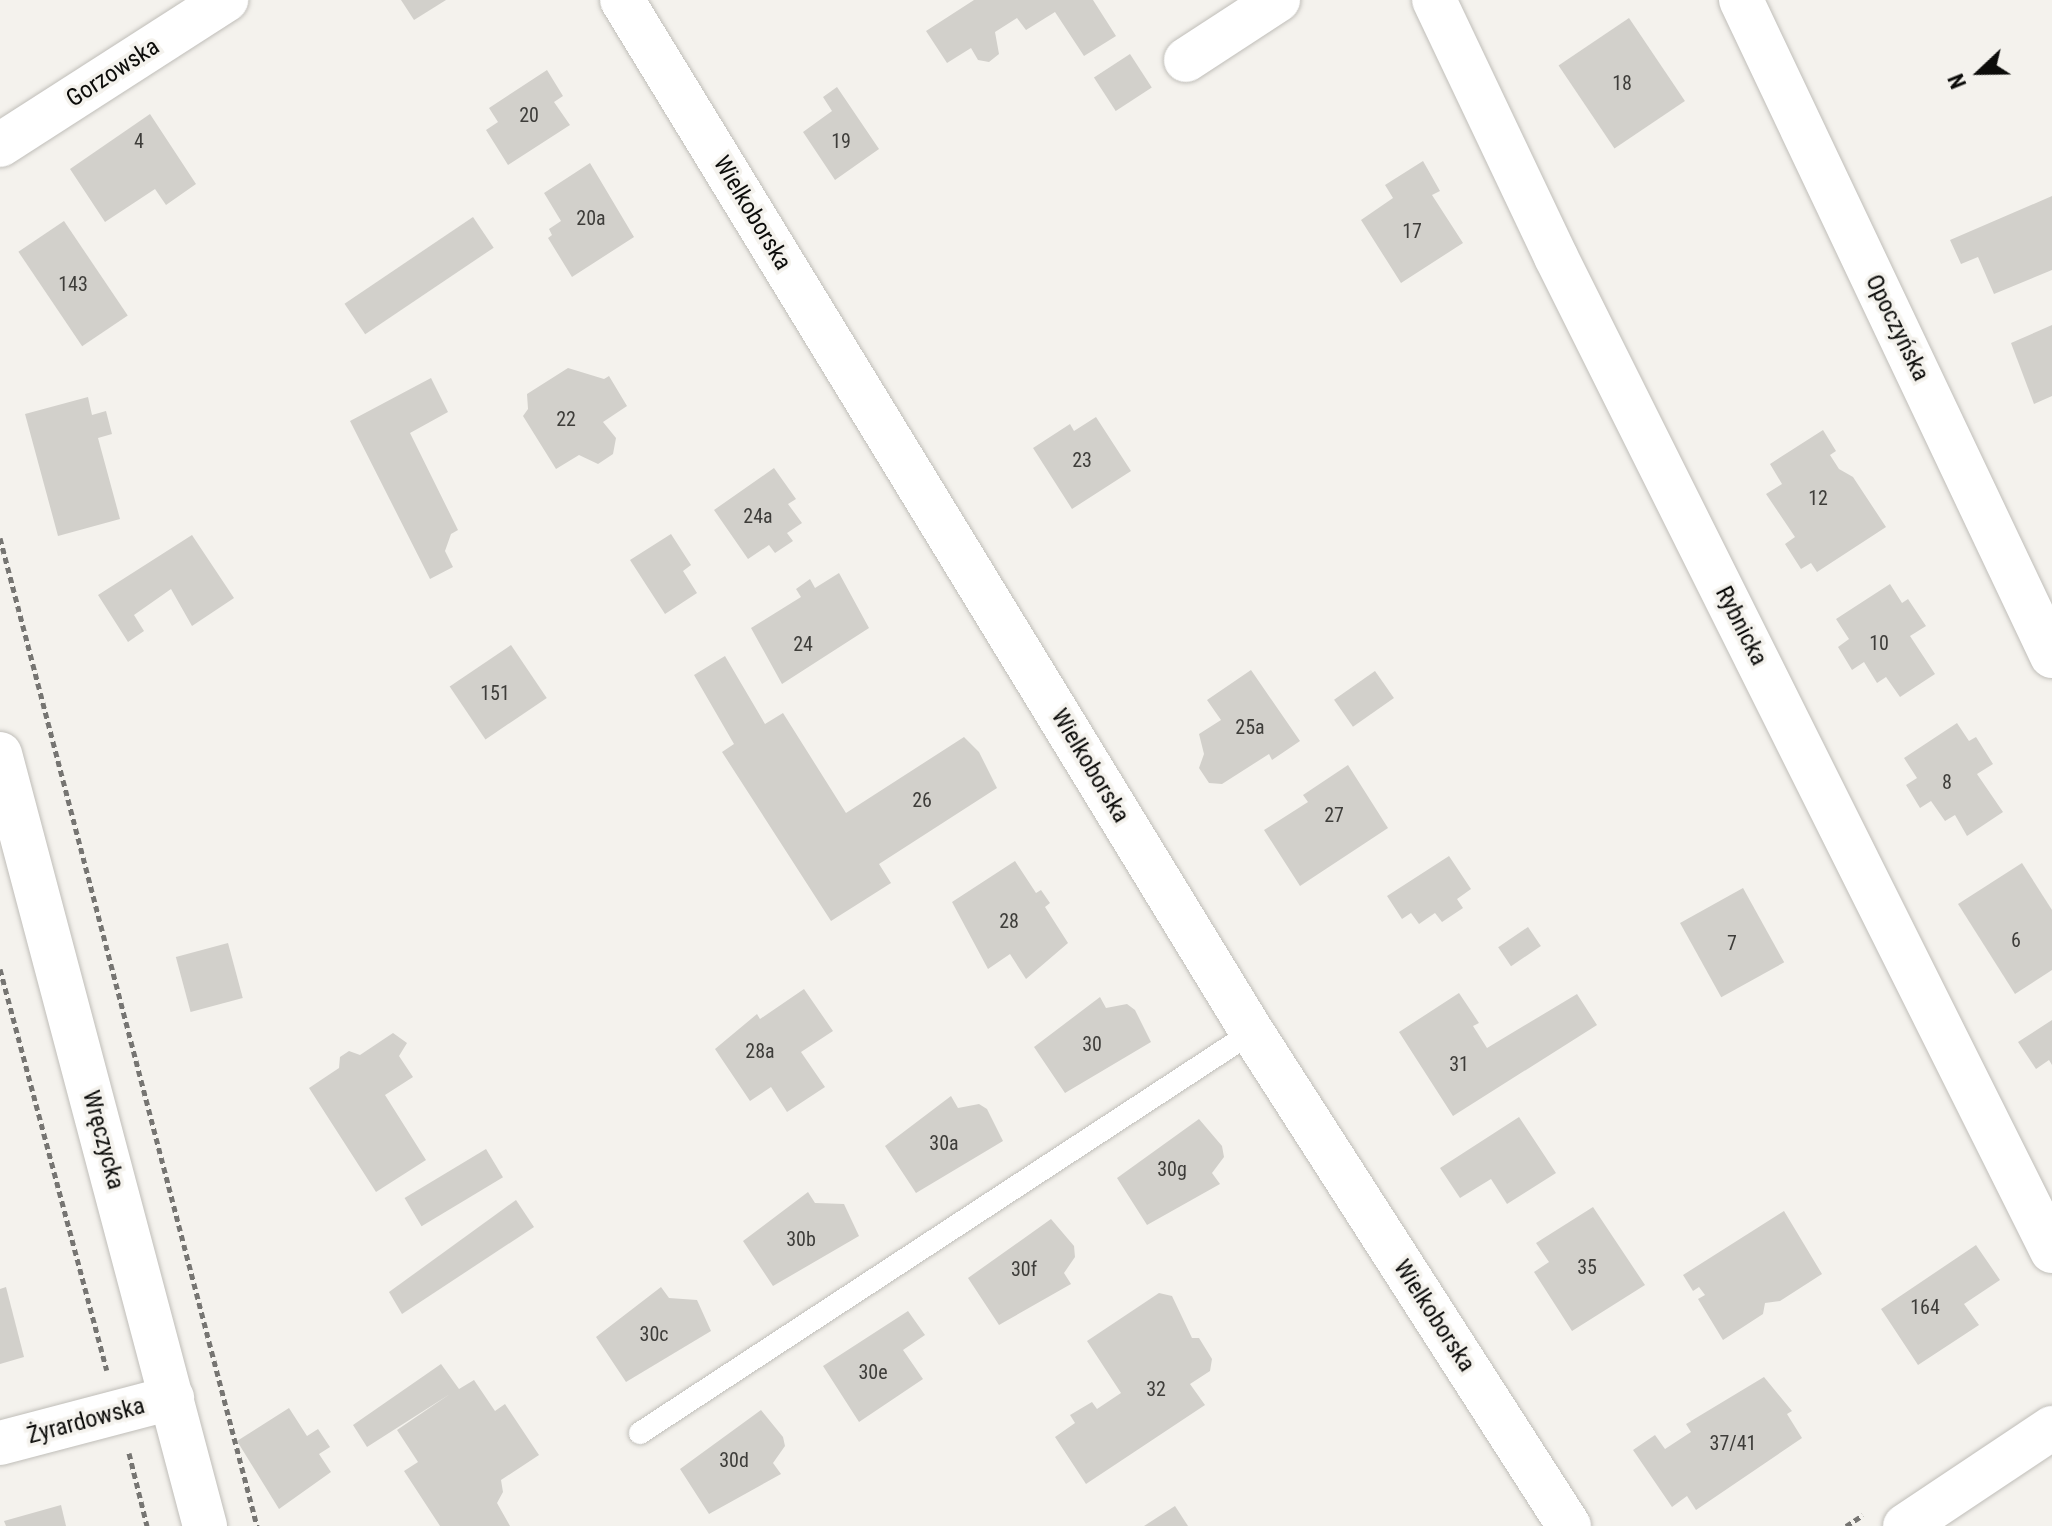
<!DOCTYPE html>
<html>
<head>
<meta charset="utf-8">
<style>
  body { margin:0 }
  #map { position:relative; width:2052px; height:1526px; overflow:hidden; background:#f4f2ed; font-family:"Roboto Condensed",sans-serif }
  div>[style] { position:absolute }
  .building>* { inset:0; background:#d2d0cb; transform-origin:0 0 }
  .path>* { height:5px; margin-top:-2.5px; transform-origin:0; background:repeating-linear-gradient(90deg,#767572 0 6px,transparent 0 10px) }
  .roads { filter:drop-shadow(0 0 2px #c0beb9) drop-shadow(0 0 2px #c0beb9) }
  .service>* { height:22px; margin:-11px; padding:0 11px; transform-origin:11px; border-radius:11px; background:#fff }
  .minor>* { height:44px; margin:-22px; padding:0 22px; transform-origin:22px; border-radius:22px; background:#fff }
  .tertiary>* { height:44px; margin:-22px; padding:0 22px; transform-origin:22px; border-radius:22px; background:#fff }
  .secondary>* { height:44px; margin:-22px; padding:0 22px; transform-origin:22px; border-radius:22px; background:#fff }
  span { translate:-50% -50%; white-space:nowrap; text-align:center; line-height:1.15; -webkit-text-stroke:7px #f4f2ed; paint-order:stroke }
  .number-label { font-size:20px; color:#3e3d3a }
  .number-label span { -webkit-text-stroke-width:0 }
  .street-label { font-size:24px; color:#0c0c0a }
  .north { position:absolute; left:1940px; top:32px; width:80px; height:80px; -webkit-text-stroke:6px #f4f2ed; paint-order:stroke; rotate:248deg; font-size:22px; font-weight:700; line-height:32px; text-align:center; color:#0c0c0a }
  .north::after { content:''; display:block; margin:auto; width:28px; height:36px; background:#0c0c0a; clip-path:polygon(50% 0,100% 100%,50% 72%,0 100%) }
</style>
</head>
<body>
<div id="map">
  <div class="building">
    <div style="clip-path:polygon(401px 0,446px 0,414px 20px)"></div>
    <div style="clip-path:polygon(974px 0,1093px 0,1116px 36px,1084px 56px,1055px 12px,1026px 30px,1017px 18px,995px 32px,999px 54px,989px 62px,978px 60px,971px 48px,947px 63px,926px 31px)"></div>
    <div style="left:1629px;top:18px;width:100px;height:85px;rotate:56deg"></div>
    <div style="left:1130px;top:54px;width:40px;height:43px;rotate:57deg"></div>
    <div style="clip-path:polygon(547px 70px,563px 96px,554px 102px,570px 125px,508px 165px,486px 130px,498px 122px,489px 108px)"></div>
    <div style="clip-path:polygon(837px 87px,879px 149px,835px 180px,803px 132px,832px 111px,823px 97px)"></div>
    <div style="clip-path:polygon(150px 114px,196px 184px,166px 205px,155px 189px,105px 222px,70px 169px)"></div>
    <div style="clip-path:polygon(1423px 161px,1440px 191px,1432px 195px,1463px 243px,1401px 283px,1361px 220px,1393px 198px,1385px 185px)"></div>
    <div style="clip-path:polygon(590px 163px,634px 237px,572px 277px,548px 238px,552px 235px,549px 229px,561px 221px,544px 193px)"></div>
    <div style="clip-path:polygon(2052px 196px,2052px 270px,1994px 294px,1978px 257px,1961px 264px,1950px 240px)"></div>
    <div style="left:473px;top:217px;width:37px;height:155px;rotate:56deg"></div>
    <div style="left:64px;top:221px;width:114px;height:55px;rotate:56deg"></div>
    <div style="clip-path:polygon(2052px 325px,2052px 396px,2034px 404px,2011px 343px)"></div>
    <div style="clip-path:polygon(568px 368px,604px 379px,609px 376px,627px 406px,603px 422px,616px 438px,613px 454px,598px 464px,579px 455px,556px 469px,523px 416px,528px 409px,527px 394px)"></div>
    <div style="clip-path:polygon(431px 378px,448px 412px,410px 433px,458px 530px,451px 534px,445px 551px,453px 567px,430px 579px,350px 421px)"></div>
    <div style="clip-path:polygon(88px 397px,92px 415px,106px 411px,112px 434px,98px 438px,120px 519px,58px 536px,25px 414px)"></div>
    <div style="clip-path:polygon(1096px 417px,1131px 471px,1072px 509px,1033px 448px,1070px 424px,1074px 431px)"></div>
    <div style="clip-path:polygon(1823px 430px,1836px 451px,1830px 455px,1839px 469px,1853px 477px,1886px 527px,1817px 572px,1811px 563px,1801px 569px,1785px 544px,1795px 537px,1766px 494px,1782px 484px,1770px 464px)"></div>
    <div style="clip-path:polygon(774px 468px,796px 499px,788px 504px,802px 523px,787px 533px,793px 541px,775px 553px,769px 545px,748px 559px,714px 510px)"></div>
    <div style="clip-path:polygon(671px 534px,691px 565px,683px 571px,697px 593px,665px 614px,630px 560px)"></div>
    <div style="clip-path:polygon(192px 535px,234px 598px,192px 626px,171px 589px,134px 615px,144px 631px,128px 642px,98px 595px)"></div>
    <div style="clip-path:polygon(839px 573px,869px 628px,782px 684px,751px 628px,801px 597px,796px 589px,810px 579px,815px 588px)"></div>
    <div style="clip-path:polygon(1890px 584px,1902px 603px,1908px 599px,1926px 626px,1910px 636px,1935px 674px,1900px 697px,1886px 677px,1877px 683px,1864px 662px,1852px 670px,1838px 647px,1849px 639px,1836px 619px)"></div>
    <div style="left:511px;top:645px;width:64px;height:74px;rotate:56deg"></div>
    <div style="clip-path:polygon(725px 656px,765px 724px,783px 713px,846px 813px,964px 737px,979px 752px,997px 788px,879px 864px,891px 883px,831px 921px,722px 752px,734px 744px,694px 675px)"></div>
    <div style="clip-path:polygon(1251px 670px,1300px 741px,1272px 760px,1269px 754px,1222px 784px,1209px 783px,1199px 768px,1204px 754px,1199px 734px,1221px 720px,1207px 700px)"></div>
    <div style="left:1375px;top:671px;width:33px;height:50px;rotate:55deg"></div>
    <div style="clip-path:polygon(1957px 723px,1969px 741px,1976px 737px,1993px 764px,1977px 774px,2003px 812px,1967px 836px,1955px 815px,1945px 821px,1931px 801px,1920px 808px,1906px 785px,1917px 778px,1904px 758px)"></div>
    <div style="clip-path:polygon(1348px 765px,1388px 828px,1300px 886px,1264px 830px,1308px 802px,1303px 795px)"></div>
    <div style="clip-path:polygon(1449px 856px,1471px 889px,1457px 899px,1463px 908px,1442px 922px,1435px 913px,1419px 924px,1411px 913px,1402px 919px,1387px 896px)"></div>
    <div style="clip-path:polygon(1015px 861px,1036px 893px,1041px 890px,1050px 903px,1045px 907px,1068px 943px,1026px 979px,1010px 954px,988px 969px,952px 902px)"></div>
    <div style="clip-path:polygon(2022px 863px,2052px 910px,2052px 970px,2015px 994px,1958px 904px)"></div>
    <div style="left:1743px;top:888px;width:85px;height:72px;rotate:61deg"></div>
    <div style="left:1528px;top:927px;width:23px;height:36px;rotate:56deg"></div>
    <div style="left:228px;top:943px;width:57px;height:54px;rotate:75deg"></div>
    <div style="clip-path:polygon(804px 989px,833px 1031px,801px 1052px,825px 1087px,787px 1112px,771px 1087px,750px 1101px,715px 1049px,757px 1014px,760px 1019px)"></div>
    <div style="clip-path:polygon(1459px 993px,1479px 1023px,1473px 1026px,1487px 1048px,1577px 994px,1597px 1025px,1453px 1116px,1399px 1032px)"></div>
    <div style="clip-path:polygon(1100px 997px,1106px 1008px,1127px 1004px,1135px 1010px,1151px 1042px,1065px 1093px,1034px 1047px)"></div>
    <div style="clip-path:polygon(2052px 1020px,2052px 1065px,2049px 1060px,2036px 1069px,2018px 1042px)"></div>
    <div style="clip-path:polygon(393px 1033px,407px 1043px,399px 1056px,413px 1077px,385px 1095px,426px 1160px,376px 1192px,309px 1088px,339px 1068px,340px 1057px,349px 1051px,360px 1055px)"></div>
    <div style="clip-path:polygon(951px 1096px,958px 1108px,979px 1104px,987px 1109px,1003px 1141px,916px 1193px,885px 1146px)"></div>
    <div style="clip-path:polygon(1519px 1117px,1556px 1173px,1507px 1204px,1491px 1179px,1460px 1198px,1440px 1168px)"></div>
    <div style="clip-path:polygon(1199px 1119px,1222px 1146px,1224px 1157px,1212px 1173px,1220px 1184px,1147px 1225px,1117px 1178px)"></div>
    <div style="left:486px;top:1149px;width:33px;height:95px;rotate:59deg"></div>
    <div style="clip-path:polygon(808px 1192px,815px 1203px,844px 1204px,859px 1236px,773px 1286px,743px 1241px)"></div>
    <div style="clip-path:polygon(516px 1200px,534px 1227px,402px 1314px,389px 1292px)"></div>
    <div style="clip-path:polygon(1593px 1207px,1645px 1285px,1572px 1331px,1534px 1272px,1549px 1262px,1536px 1243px)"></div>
    <div style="clip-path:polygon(1784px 1211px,1822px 1274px,1780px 1301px,1765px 1303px,1763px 1314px,1723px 1340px,1698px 1299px,1705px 1295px,1699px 1287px,1693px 1291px,1683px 1275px)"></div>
    <div style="clip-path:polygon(1051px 1219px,1074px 1246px,1075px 1257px,1064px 1273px,1071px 1284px,999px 1325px,968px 1278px)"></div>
    <div style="clip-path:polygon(1976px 1245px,2000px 1280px,1964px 1304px,1979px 1325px,1918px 1365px,1881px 1309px)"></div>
    <div style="clip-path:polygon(6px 1287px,24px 1357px,0 1364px,0 1289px)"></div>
    <div style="clip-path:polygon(661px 1287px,669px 1298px,697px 1300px,711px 1331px,626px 1382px,596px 1337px)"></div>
    <div style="clip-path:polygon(1159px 1293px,1172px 1296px,1192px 1338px,1199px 1338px,1212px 1359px,1210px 1371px,1190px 1384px,1205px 1405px,1086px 1484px,1055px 1437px,1075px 1423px,1070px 1415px,1092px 1402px,1097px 1409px,1121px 1393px,1087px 1341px)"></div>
    <div style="clip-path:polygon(908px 1311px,925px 1335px,903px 1350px,923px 1379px,859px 1422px,823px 1366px)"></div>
    <div style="clip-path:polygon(441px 1364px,459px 1389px,474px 1380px,495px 1411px,505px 1404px,539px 1455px,501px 1480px,503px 1492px,497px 1503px,510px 1526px,440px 1526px,404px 1471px,418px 1462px,397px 1430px,450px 1394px,367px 1447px,353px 1425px)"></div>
    <div style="clip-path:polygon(1764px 1377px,1792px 1411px,1787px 1414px,1802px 1438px,1696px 1510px,1687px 1496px,1672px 1507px,1633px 1450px,1655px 1435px,1665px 1449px,1691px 1432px,1686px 1424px)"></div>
    <div style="clip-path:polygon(289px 1408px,307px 1436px,318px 1429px,330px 1447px,319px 1454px,331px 1472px,279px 1509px,237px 1441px)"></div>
    <div style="clip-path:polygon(761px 1410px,783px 1437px,785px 1446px,773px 1463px,781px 1474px,709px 1514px,680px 1469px)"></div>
    <div style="clip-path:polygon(61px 1505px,66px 1526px,6px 1526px,4px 1521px)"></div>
    <div style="clip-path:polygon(1175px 1506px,1188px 1526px,1144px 1526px)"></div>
  </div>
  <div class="path">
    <div style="left:0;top:538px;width:1021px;rotate:75.42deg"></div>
    <div style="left:0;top:969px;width:415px;rotate:75.1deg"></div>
    <div style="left:129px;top:1453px;width:75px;rotate:76.1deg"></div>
    <div style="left:1846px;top:1526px;width:20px;rotate:-33deg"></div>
  </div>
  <div class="roads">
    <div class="service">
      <div style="left:640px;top:1433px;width:732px;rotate:-33.23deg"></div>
    </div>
    <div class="minor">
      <div style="left:1434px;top:0;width:284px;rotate:64.6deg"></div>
      <div style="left:1556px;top:257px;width:1111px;rotate:63.48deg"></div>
      <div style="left:1741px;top:0;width:726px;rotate:64.64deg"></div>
      <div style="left:1186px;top:60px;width:110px;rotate:-33.1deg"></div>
      <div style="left:0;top:145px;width:269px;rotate:-32.7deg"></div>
      <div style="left:0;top:1443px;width:178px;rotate:-14.7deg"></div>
      <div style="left:1905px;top:1526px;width:177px;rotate:-33.7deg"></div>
    </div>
    <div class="tertiary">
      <div style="left:622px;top:0;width:1209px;rotate:58.6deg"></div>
      <div style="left:1252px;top:1032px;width:587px;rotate:57.31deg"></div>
    </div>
    <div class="secondary">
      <div style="left:0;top:754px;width:799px;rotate:75.13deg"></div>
    </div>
  </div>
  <div class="number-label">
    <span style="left:1622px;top:83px">18</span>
    <span style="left:529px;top:115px">20</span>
    <span style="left:139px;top:141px">4</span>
    <span style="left:841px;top:141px">19</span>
    <span style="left:591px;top:218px">20a</span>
    <span style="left:1412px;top:231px">17</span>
    <span style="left:73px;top:284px">143</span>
    <span style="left:566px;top:419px">22</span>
    <span style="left:1082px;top:460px">23</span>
    <span style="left:1818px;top:498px">12</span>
    <span style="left:758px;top:516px">24a</span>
    <span style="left:1879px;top:643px">10</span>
    <span style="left:803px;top:644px">24</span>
    <span style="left:495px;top:693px">151</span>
    <span style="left:1250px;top:727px">25a</span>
    <span style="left:1947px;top:782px">8</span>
    <span style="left:922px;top:800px">26</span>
    <span style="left:1334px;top:815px">27</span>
    <span style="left:1009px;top:921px">28</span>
    <span style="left:2016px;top:940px">6</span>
    <span style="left:1732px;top:943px">7</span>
    <span style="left:1092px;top:1044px">30</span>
    <span style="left:760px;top:1051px">28a</span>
    <span style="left:1459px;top:1064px">31</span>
    <span style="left:944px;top:1143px">30a</span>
    <span style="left:1172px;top:1169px">30g</span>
    <span style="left:801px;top:1239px">30b</span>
    <span style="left:1587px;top:1267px">35</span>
    <span style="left:1024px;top:1269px">30f</span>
    <span style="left:1925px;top:1307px">164</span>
    <span style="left:654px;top:1334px">30c</span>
    <span style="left:873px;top:1372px">30e</span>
    <span style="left:1156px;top:1389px">32</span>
    <span style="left:1733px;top:1443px">37/41</span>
    <span style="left:734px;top:1460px">30d</span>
  </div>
  <div class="street-label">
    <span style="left:113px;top:73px;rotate:-33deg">Gorzowska</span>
    <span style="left:752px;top:213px;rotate:59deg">Wielkoborska</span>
    <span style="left:1897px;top:328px;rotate:64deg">Opoczyńska</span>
    <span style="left:1741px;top:626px;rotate:63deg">Rybnicka</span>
    <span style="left:1090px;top:766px;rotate:59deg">Wielkoborska</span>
    <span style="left:103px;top:1140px;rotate:75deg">Wręczycka</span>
    <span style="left:1434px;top:1316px;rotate:57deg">Wielkoborska</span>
    <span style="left:86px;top:1421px;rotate:-15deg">Żyrardowska</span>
  </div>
  <div class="north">N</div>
</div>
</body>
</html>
